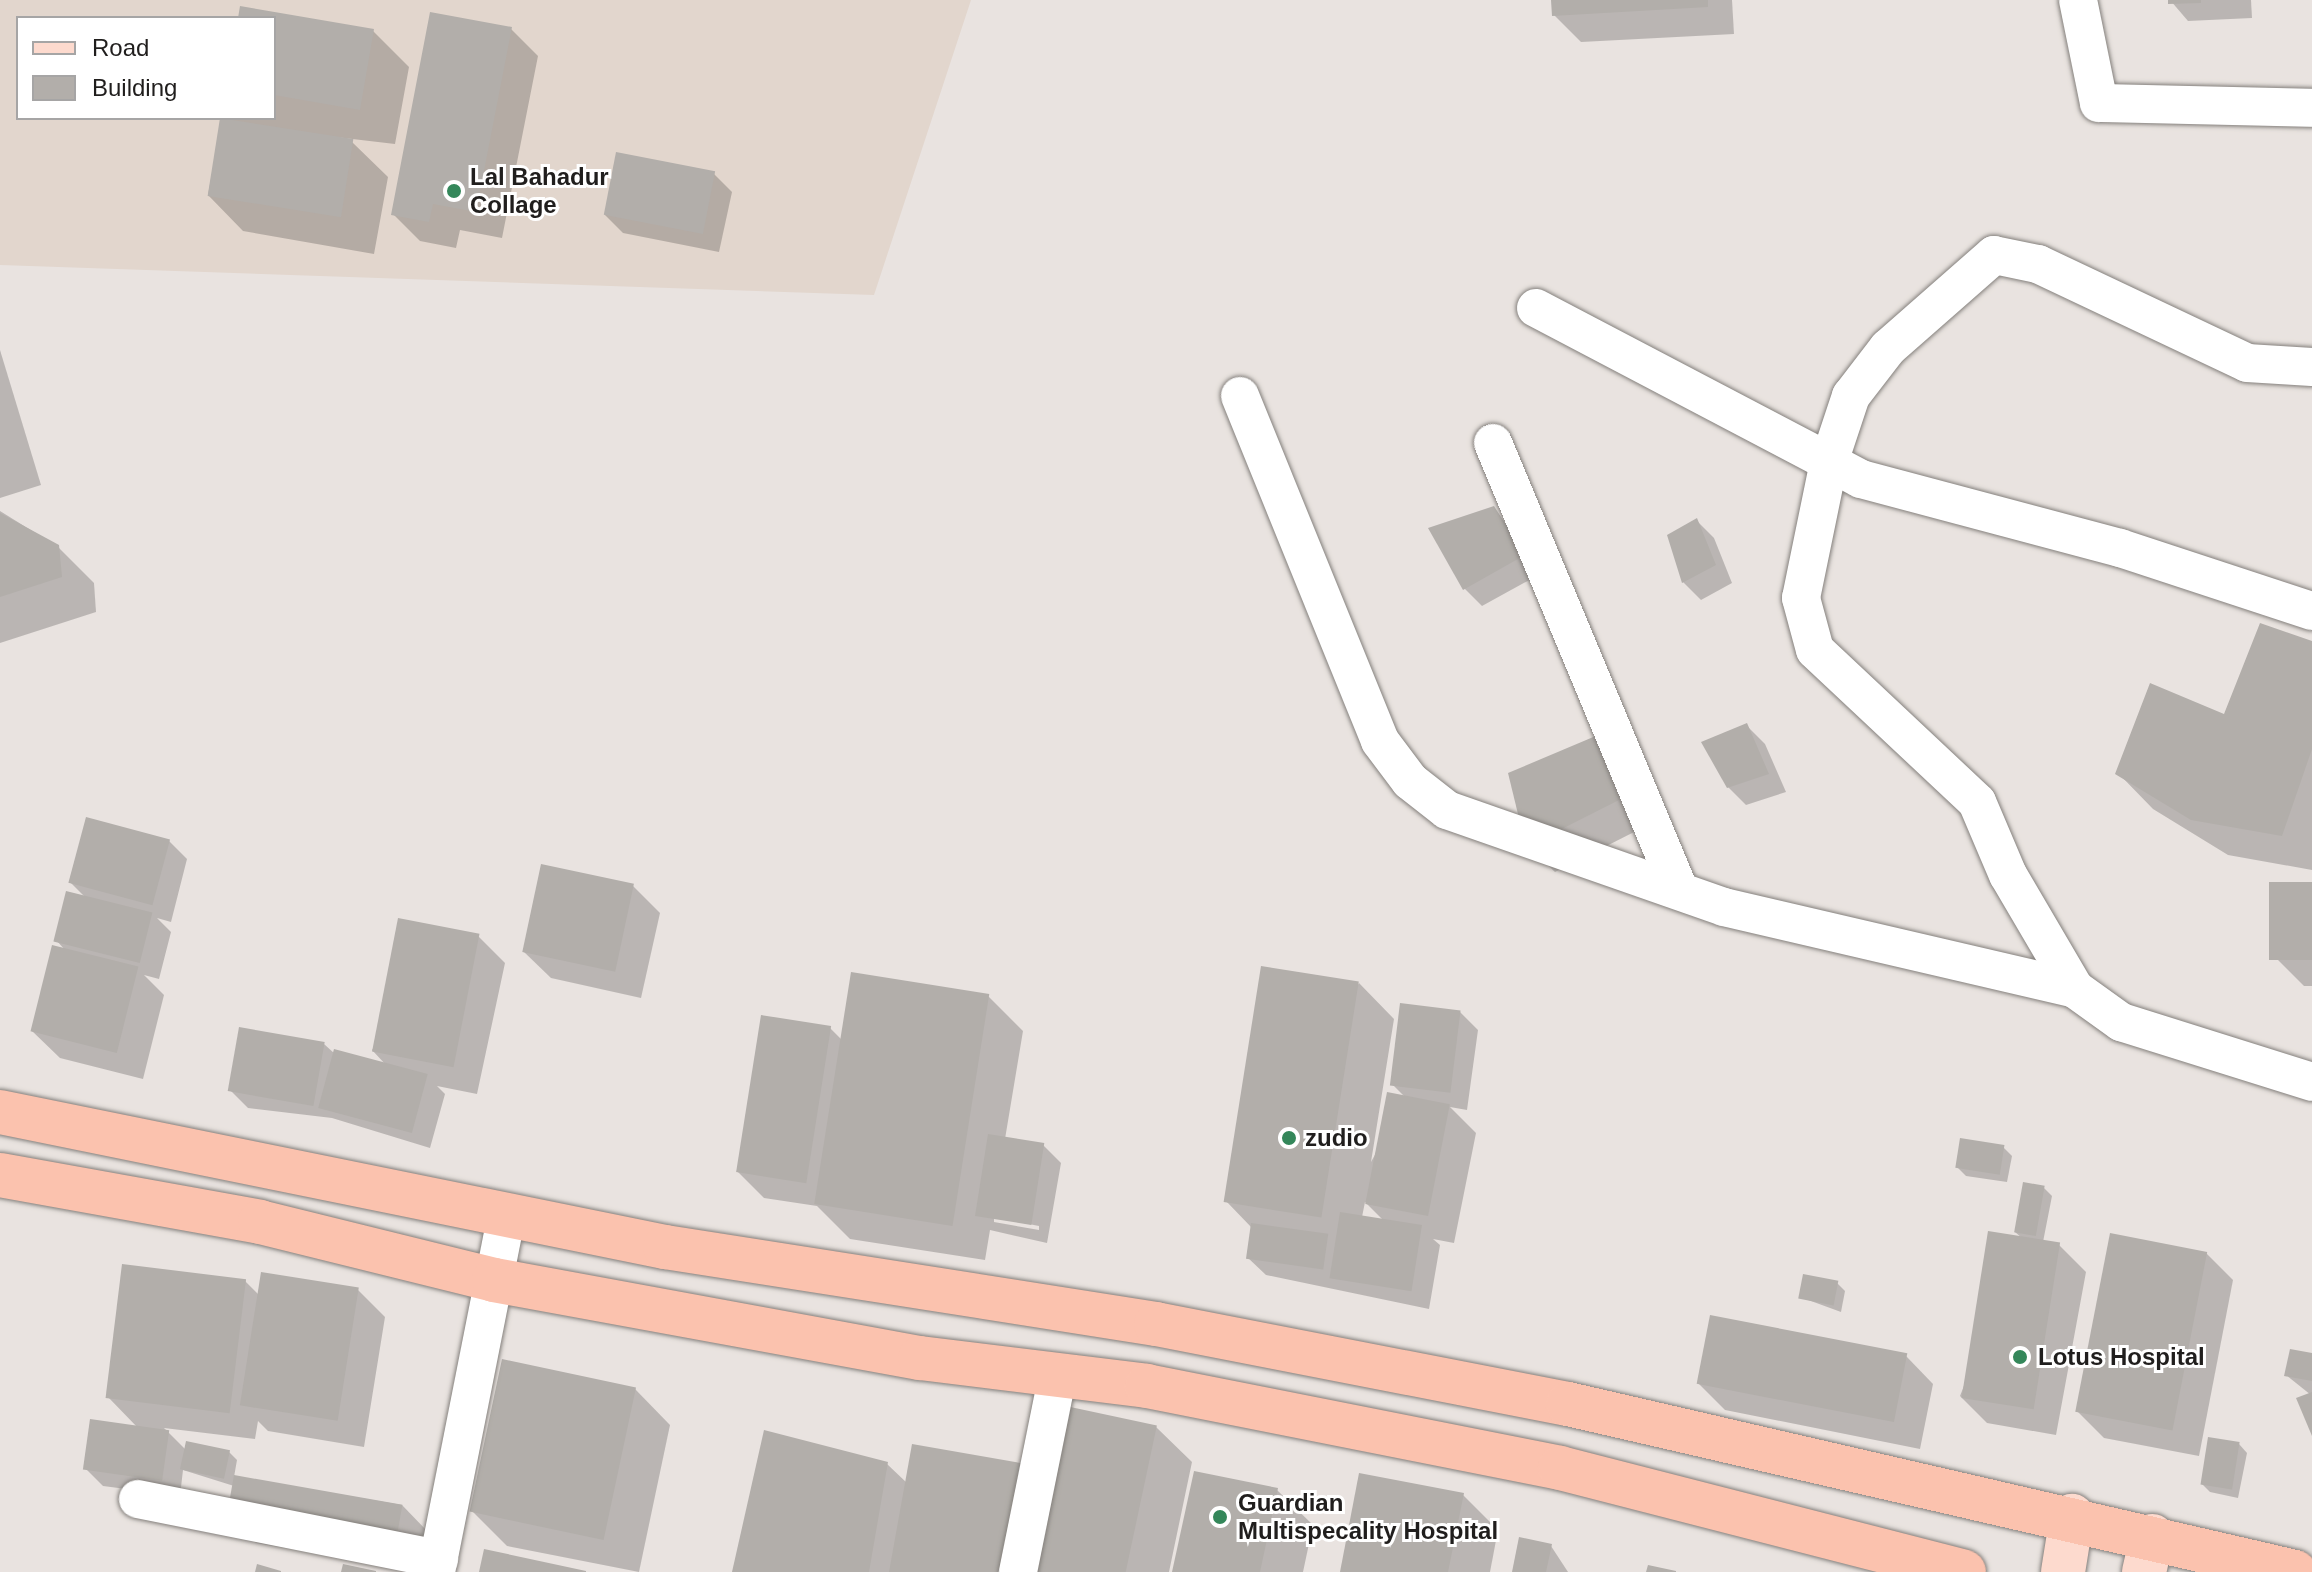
<!DOCTYPE html>
<html>
<head>
<meta charset="utf-8">
<style>
  body { margin:0 }
  #map { position:relative; width:2312px; height:1572px; overflow:hidden; background:#e9e3e0; font-family:Helvetica,sans-serif }
  div>[style] { position:absolute }
  .built>* { inset:0; background:#e2d6cd }
  .shadow>* { inset:0; background:#0003 }
  .building>* { inset:0; background:#b2aeaa; transform-origin:0 0 }
  .roads { filter:drop-shadow(0 0 2px #84807c) drop-shadow(0 0 2px #84807c) }
  .street>* { height:38px; margin:-19px; padding:0 19px; transform-origin:19px; border-radius:19px; background:#fff }
  .primary>* { height:44px; margin:-22px; padding:0 22px; transform-origin:22px; border-radius:22px; background:#fddace }
  .highway>* { height:44px; margin:-22px; padding:0 22px; transform-origin:22px; border-radius:22px; background:#fbc2ae }
  .dots>* { width:22px; height:22px; translate:-50% -50%; box-sizing:border-box; border:4px solid #fff; border-radius:50% }
  span { translate:-50% -50%; white-space:nowrap; text-align:center; line-height:1.15; -webkit-text-stroke:6px #fff; paint-order:stroke }
  .poi-label { font-size:24px; color:#201e1d; font-weight:700 }
  .left { translate:0 -50%; text-align:left }
  .legend { position:absolute; left:16px; top:16px; width:260px; height:104px; box-sizing:border-box; background:#fff; border:2px solid #a6a5a5; margin:0; padding:10px 14px; list-style:none; font-size:24px; color:#201e1d }
  .legend li { display:flex; align-items:center; gap:16px; height:40px }
  .legend b { width:40px; border:2px solid #a6a5a5 }
</style>
</head>
<body>
<div id="map">
  <div class="built">
    <div style="clip-path:polygon(evenodd,0 0,971px 0,874px 295px,0 265px,0 0,18px 18px,274px 18px,274px 118px,18px 118px,18px 18px)"></div>
  </div>
  <div class="shadow">
    <div style="clip-path:polygon(1553px 0,1732px 0,1734px 34px,1581px 42px,1554px 15px)"></div>
    <div style="clip-path:polygon(2170px 0,2251px 0,2252px 18px,2188px 21px)"></div>
    <div style="clip-path:polygon(242px 8px,373px 31px,409px 67px,395px 144px,293px 132px,352px 142px,388px 177px,374px 254px,243px 231px,208px 195px,222px 118px,274px 118px,274px 18px,240px 18px)"></div>
    <div style="clip-path:polygon(511px 29px,538px 56px,502px 238px,460px 230px,456px 248px,420px 241px,393px 214px)"></div>
    <div style="clip-path:polygon(714px 174px,732px 192px,719px 252px,623px 233px,605px 215px)"></div>
    <div style="clip-path:polygon(0 350px,41px 485px,0 498px)"></div>
    <div style="clip-path:polygon(1494px 508px,1542px 573px,1482px 606px,1464px 588px)"></div>
    <div style="clip-path:polygon(0 511px,58px 547px,94px 583px,96px 612px,0 643px)"></div>
    <div style="clip-path:polygon(1696px 520px,1714px 538px,1732px 583px,1701px 600px,1683px 582px,1669px 536px)"></div>
    <div style="clip-path:polygon(2312px 643px,2312px 870px,2228px 855px,2153px 809px,2118px 773px,2225px 716px)"></div>
    <div style="clip-path:polygon(1747px 726px,1765px 744px,1786px 792px,1746px 805px,1728px 787px)"></div>
    <div style="clip-path:polygon(1598px 738px,1646px 826px,1555px 872px,1528px 846px)"></div>
    <div style="clip-path:polygon(169px 841px,187px 859px,171px 922px,157px 918px,171px 932px,159px 979px,144px 975px,164px 995px,143px 1079px,60px 1058px,32px 1031px,66px 951px,56px 940px,86px 898px,71px 883px)"></div>
    <div style="clip-path:polygon(2312px 884px,2312px 986px,2304px 986px,2277px 959px)"></div>
    <div style="clip-path:polygon(633px 886px,660px 913px,641px 998px,551px 978px,523px 951px)"></div>
    <div style="clip-path:polygon(478px 936px,505px 963px,477px 1094px,437px 1086px,445px 1094px,430px 1148px,332px 1118px,248px 1108px,230px 1090px,324px 1044px,335px 1054px,386px 1065px,372px 1050px)"></div>
    <div style="clip-path:polygon(evenodd,1359px 983px,1394px 1019px,1371px 1162px,1406px 1098px,1392px 1084px,1460px 1012px,1478px 1030px,1467px 1110px,1450px 1107px,1476px 1133px,1454px 1243px,1433px 1239px,1440px 1245px,1429px 1309px,1266px 1275px,1247px 1257px,1252px 1228px,1226px 1201px,1359px 983px,1365px 1202px,1384px 1221px,1362px 1217px,1365px 1202px)"></div>
    <div style="clip-path:polygon(evenodd,988px 996px,1023px 1031px,1005px 1139px,1043px 1145px,1061px 1163px,1047px 1243px,990px 1230px,985px 1260px,850px 1239px,817px 1206px,764px 1198px,737px 1171px,830px 1028px,842px 1040px,988px 996px,994px 1217px,1039px 1226px,1039px 1230px,994px 1222px,994px 1217px)"></div>
    <div style="clip-path:polygon(2003px 1147px,2012px 1156px,2007px 1182px,1966px 1176px,1957px 1167px)"></div>
    <div style="clip-path:polygon(2044px 1188px,2052px 1196px,2043px 1242px,2059px 1245px,2086px 1272px,2056px 1435px,1987px 1423px,1960px 1396px,2022px 1238px,2015px 1232px)"></div>
    <div style="clip-path:polygon(2206px 1253px,2233px 1280px,2199px 1456px,2104px 1438px,2077px 1411px)"></div>
    <div style="clip-path:polygon(245px 1281px,259px 1295px,358px 1290px,385px 1317px,364px 1447px,268px 1431px,258px 1421px,255px 1439px,164px 1428px,186px 1450px,229px 1452px,237px 1460px,234px 1477px,402px 1505px,429px 1533px,422px 1571px,256px 1543px,229px 1516px,234px 1486px,183px 1470px,180px 1496px,103px 1486px,85px 1468px,138px 1428px,108px 1397px)"></div>
    <div style="clip-path:polygon(1837px 1283px,1845px 1291px,1841px 1312px,1800px 1297px)"></div>
    <div style="clip-path:polygon(2312px 1355px,2312px 1431px,2311px 1395px,2286px 1375px)"></div>
    <div style="clip-path:polygon(1906px 1356px,1933px 1384px,1920px 1449px,1725px 1410px,1698px 1383px)"></div>
    <div style="clip-path:polygon(635px 1389px,670px 1425px,639px 1572px,507px 1546px,472px 1511px)"></div>
    <div style="clip-path:polygon(1156px 1427px,1192px 1462px,1169px 1572px,734px 1572px,887px 1464px,907px 1483px,1031px 1467px)"></div>
    <div style="clip-path:polygon(2239px 1444px,2247px 1453px,2238px 1498px,2210px 1492px,2201px 1483px)"></div>
    <div style="clip-path:polygon(1277px 1490px,1313px 1525px,1303px 1572px,1174px 1572px)"></div>
    <div style="clip-path:polygon(1463px 1495px,1498px 1530px,1490px 1572px,1342px 1572px)"></div>
    <div style="clip-path:polygon(1551px 1546px,1568px 1572px,1514px 1572px)"></div>
  </div>
  <div class="building">
    <div style="clip-path:polygon(1551px 0,1708px 0,1708px 7px,1552px 16px)"></div>
    <div style="clip-path:polygon(2168px 0,2201px 0,2201px 3px,2168px 4px)"></div>
    <div style="clip-path:polygon(240px 6px,374px 29px,360px 110px,274px 95px,274px 18px,238px 18px)"></div>
    <div style="clip-path:polygon(430px 12px,512px 27px,476px 212px,433px 204px,429px 222px,391px 215px)"></div>
    <div style="left:220px;top:118px;width:135px;height:79px;rotate:9deg"></div>
    <div style="left:616px;top:152px;width:101px;height:64px;rotate:11deg"></div>
    <div style="clip-path:polygon(1494px 506px,1525px 555px,1463px 590px,1428px 528px)"></div>
    <div style="clip-path:polygon(0 513px,59px 545px,62px 577px,0 597px)"></div>
    <div style="clip-path:polygon(1697px 518px,1716px 565px,1682px 583px,1667px 535px)"></div>
    <div style="clip-path:polygon(2260px 623px,2312px 641px,2312px 749px,2282px 836px,2191px 820px,2115px 774px,2150px 683px,2224px 714px)"></div>
    <div style="clip-path:polygon(1747px 723px,1769px 774px,1727px 788px,1701px 742px)"></div>
    <div style="clip-path:polygon(1598px 735px,1621px 799px,1526px 847px,1508px 773px)"></div>
    <div style="left:86px;top:817px;width:87px;height:68px;rotate:15deg"></div>
    <div style="left:541px;top:864px;width:95px;height:90px;rotate:12deg"></div>
    <div style="left:2269px;top:882px;width:43px;height:78px"></div>
    <div style="left:66px;top:891px;width:89px;height:52px;rotate:14deg"></div>
    <div style="left:398px;top:918px;width:83px;height:136px;rotate:11deg"></div>
    <div style="left:52px;top:945px;width:89px;height:89px;rotate:14deg"></div>
    <div style="left:1261px;top:966px;width:99px;height:239px;rotate:9deg"></div>
    <div style="left:851px;top:972px;width:140px;height:235px;rotate:9deg"></div>
    <div style="left:1400px;top:1003px;width:61px;height:83px;rotate:7deg"></div>
    <div style="left:761px;top:1015px;width:71px;height:159px;rotate:9deg"></div>
    <div style="left:239px;top:1027px;width:87px;height:65px;rotate:10deg"></div>
    <div style="left:334px;top:1049px;width:97px;height:61px;rotate:15deg"></div>
    <div style="left:1387px;top:1092px;width:64px;height:114px;rotate:11deg"></div>
    <div style="left:988px;top:1134px;width:57px;height:83px;rotate:9deg"></div>
    <div style="left:1960px;top:1138px;width:45px;height:30px;rotate:9deg"></div>
    <div style="left:2023px;top:1182px;width:22px;height:51px;rotate:10deg"></div>
    <div style="left:1340px;top:1212px;width:83px;height:67px;rotate:9deg"></div>
    <div style="left:1251px;top:1223px;width:78px;height:36px;rotate:8deg"></div>
    <div style="left:1988px;top:1231px;width:73px;height:169px;rotate:9deg"></div>
    <div style="left:2110px;top:1233px;width:99px;height:182px;rotate:11deg"></div>
    <div style="left:122px;top:1264px;width:125px;height:135px;rotate:7deg"></div>
    <div style="left:261px;top:1272px;width:99px;height:135px;rotate:9deg"></div>
    <div style="left:1803px;top:1274px;width:36px;height:25px;rotate:11deg"></div>
    <div style="left:1710px;top:1315px;width:201px;height:70px;rotate:11deg"></div>
    <div style="clip-path:polygon(2290px 1349px,2312px 1353px,2312px 1381px,2284px 1376px)"></div>
    <div style="left:502px;top:1359px;width:137px;height:156px;rotate:12deg"></div>
    <div style="clip-path:polygon(2312px 1392px,2312px 1436px,2296px 1398px)"></div>
    <div style="left:1061px;top:1405px;width:98px;height:171px;rotate:12deg"></div>
    <div style="left:90px;top:1419px;width:80px;height:51px;rotate:8deg"></div>
    <div style="clip-path:polygon(764px 1430px,888px 1462px,869px 1572px,732px 1572px)"></div>
    <div style="left:2208px;top:1437px;width:32px;height:48px;rotate:9deg"></div>
    <div style="left:186px;top:1441px;width:45px;height:29px;rotate:12deg"></div>
    <div style="clip-path:polygon(912px 1444px,1032px 1465px,1012px 1572px,889px 1572px)"></div>
    <div style="clip-path:polygon(1194px 1471px,1278px 1488px,1260px 1572px,1172px 1572px)"></div>
    <div style="clip-path:polygon(1359px 1473px,1464px 1493px,1448px 1572px,1340px 1572px)"></div>
    <div style="left:234px;top:1475px;width:171px;height:43px;rotate:10deg"></div>
    <div style="clip-path:polygon(1519px 1537px,1552px 1544px,1546px 1572px,1512px 1572px)"></div>
    <div style="clip-path:polygon(484px 1549px,586px 1571px,586px 1572px,479px 1572px)"></div>
    <div style="clip-path:polygon(257px 1564px,281px 1571px,281px 1572px,255px 1572px)"></div>
    <div style="clip-path:polygon(343px 1564px,376px 1571px,376px 1572px,341px 1572px)"></div>
    <div style="clip-path:polygon(1648px 1565px,1676px 1571px,1676px 1572px,1646px 1572px)"></div>
  </div>
  <div class="roads">
    <div class="street">
      <div style="left:2078px;top:0;width:105px;rotate:78.5deg"></div>
      <div style="left:2099px;top:103px;width:213px;rotate:1.3deg"></div>
      <div style="left:1536px;top:308px;width:331px;rotate:27.7deg"></div>
      <div style="left:1829px;top:462px;width:70px;rotate:-71.6deg"></div>
      <div style="left:1851px;top:396px;width:61px;rotate:-52.4deg"></div>
      <div style="left:1888px;top:348px;width:141px;rotate:-41.3deg"></div>
      <div style="left:1994px;top:255px;width:45px;rotate:11.6deg"></div>
      <div style="left:2038px;top:264px;width:231px;rotate:25.3deg"></div>
      <div style="left:2247px;top:363px;width:65px;rotate:3.5deg"></div>
      <div style="left:1240px;top:396px;width:372px;rotate:67.9deg"></div>
      <div style="left:1380px;top:741px;width:50px;rotate:53.1deg"></div>
      <div style="left:1410px;top:781px;width:47px;rotate:38.1deg"></div>
      <div style="left:1447px;top:810px;width:293px;rotate:19.3deg"></div>
      <div style="left:1724px;top:907px;width:360px;rotate:13.1deg"></div>
      <div style="left:2075px;top:989px;width:57px;rotate:35.7deg"></div>
      <div style="left:2121px;top:1022px;width:200px;rotate:17.4deg"></div>
      <div style="left:1493px;top:443px;width:484px;rotate:67.4deg"></div>
      <div style="left:2075px;top:989px;width:132px;rotate:-120.4deg"></div>
      <div style="left:2008px;top:875px;width:79px;rotate:-113deg"></div>
      <div style="left:1977px;top:802px;width:222px;rotate:-136.8deg"></div>
      <div style="left:1815px;top:650px;width:54px;rotate:-105.1deg"></div>
      <div style="left:1801px;top:598px;width:139px;rotate:-78.4deg"></div>
      <div style="left:1829px;top:462px;width:36px;rotate:28deg"></div>
      <div style="left:1861px;top:479px;width:268px;rotate:14.9deg"></div>
      <div style="left:2120px;top:548px;width:202px;rotate:18.2deg"></div>
      <div style="left:138px;top:1499px;width:307px;rotate:11.3deg"></div>
      <div style="left:436px;top:1572px;width:364px;rotate:-78.8deg"></div>
      <div style="left:1018px;top:1572px;width:198px;rotate:-78.6deg"></div>
    </div>
    <div class="primary">
      <div style="left:2063px;top:1572px;width:57px;rotate:-80.9deg"></div>
      <div style="left:2144px;top:1572px;width:37px;rotate:-77deg"></div>
    </div>
    <div class="highway">
      <div style="left:0;top:1112px;width:679px;rotate:11.48deg"></div>
      <div style="left:665px;top:1247px;width:497px;rotate:8.9deg"></div>
      <div style="left:1156px;top:1324px;width:420px;rotate:11deg"></div>
      <div style="left:1568px;top:1404px;width:746px;rotate:13.01deg"></div>
      <div style="left:0;top:1175px;width:264px;rotate:10.2deg"></div>
      <div style="left:260px;top:1222px;width:241px;rotate:13.9deg"></div>
      <div style="left:494px;top:1280px;width:433px;rotate:10.4deg"></div>
      <div style="left:920px;top:1358px;width:229px;rotate:7deg"></div>
      <div style="left:1147px;top:1386px;width:421px;rotate:11.2deg"></div>
      <div style="left:1560px;top:1468px;width:417px;rotate:14.4deg"></div>
    </div>
  </div>
  <div class="dots">
    <div style="left:454px;top:191px;background:#34875a"></div>
    <div style="left:1289px;top:1138px;background:#34875a"></div>
    <div style="left:2020px;top:1357px;background:#34875a"></div>
    <div style="left:1220px;top:1517px;background:#34875a"></div>
  </div>
  <div class="poi-label">
    <span class="left" style="left:470px;top:191px">Lal Bahadur<br>Collage</span>
    <span class="left" style="left:1305px;top:1138px">zudio</span>
    <span class="left" style="left:2038px;top:1357px">Lotus Hospital</span>
    <span class="left" style="left:1238px;top:1517px">Guardian<br>Multispecality Hospital</span>
  </div>
  <ul class="legend">
  <li><b style="height:10px;background:#fddace"></b>Road</li>
  <li><b style="height:22px;background:#b2aeaa"></b>Building</li>
  </ul>
</div>
</body>
</html>
